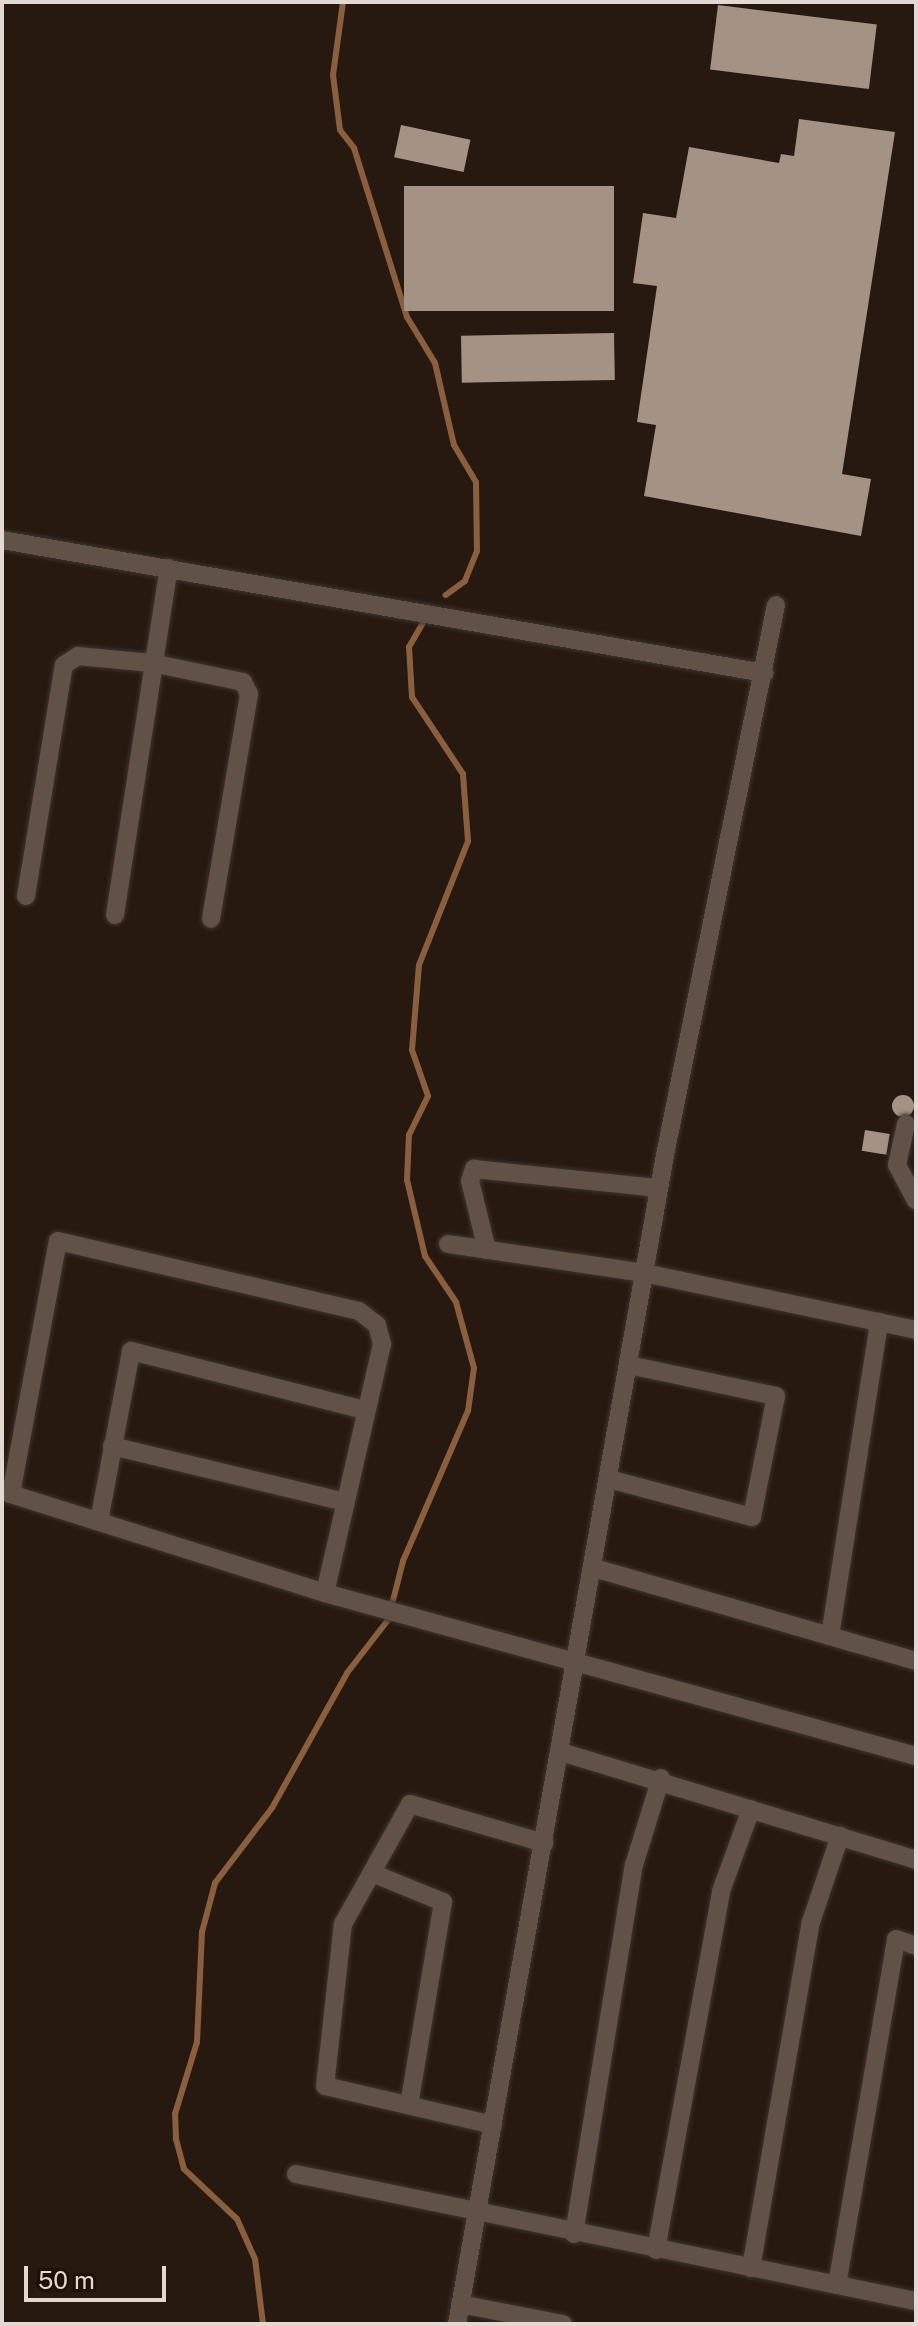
<!DOCTYPE html>
<html>
<head>
<meta charset="utf-8">
<style>
  body { margin:0 }
  #map { position:relative; width:918px; height:2326px; overflow:hidden; background:#27190f; font-family:"Public Sans",sans-serif }
  div>[style] { position:absolute }
  .stream>* { height:6px; margin:-3px; padding:0 3px; transform-origin:3px; border-radius:3px; background:#895f40 }
  .building>* { inset:0; background:#a49285; transform-origin:0 0 }
  .round { border-radius:50% }
  .roads { filter:drop-shadow(0 0 2px #3e342f) drop-shadow(0 0 2px #3e342f) }
  .street>* { height:18px; margin:-9px; padding:0 9px; transform-origin:9px; border-radius:9px; background:#625146 }
  span { translate:-50% -50%; white-space:nowrap; text-align:center; line-height:1.15; -webkit-text-stroke:8px #1d1007; paint-order:stroke }
  .frame { position:absolute; inset:0; border:4px solid #e3d9d2; pointer-events:none }
  .scale { position:absolute; left:24px; top:2266px; width:142px; height:36px; box-sizing:border-box; border:4px solid #e3d9d2; border-top:0; padding-left:10px; font-size:24px; line-height:28px; white-space:nowrap; color:#e3d9d2; -webkit-text-stroke:6px #1d1007; paint-order:stroke }
</style>
</head>
<body>
<div id="map">
  <div class="stream">
    <div style="left:343px;top:2px;width:74px;rotate:97.8deg"></div>
    <div style="left:333px;top:75px;width:55px;rotate:82.7deg"></div>
    <div style="left:340px;top:130px;width:23px;rotate:52deg"></div>
    <div style="left:354px;top:148px;width:177px;rotate:72.6deg"></div>
    <div style="left:407px;top:317px;width:54px;rotate:58.7deg"></div>
    <div style="left:435px;top:363px;width:84px;rotate:77deg"></div>
    <div style="left:454px;top:445px;width:43px;rotate:59.3deg"></div>
    <div style="left:476px;top:482px;width:69px;rotate:89.2deg"></div>
    <div style="left:477px;top:551px;width:32px;rotate:112deg"></div>
    <div style="left:465px;top:581px;width:24px;rotate:144deg"></div>
    <div style="left:263px;top:2324px;width:65px;rotate:-97deg"></div>
    <div style="left:255px;top:2259px;width:44px;rotate:-114.2deg"></div>
    <div style="left:237px;top:2219px;width:73px;rotate:-136.7deg"></div>
    <div style="left:184px;top:2169px;width:31px;rotate:-105deg"></div>
    <div style="left:176px;top:2139px;width:25px;rotate:-92deg"></div>
    <div style="left:175px;top:2114px;width:75px;rotate:-73deg"></div>
    <div style="left:197px;top:2042px;width:110px;rotate:-87.4deg"></div>
    <div style="left:202px;top:1932px;width:51px;rotate:-75.1deg"></div>
    <div style="left:215px;top:1883px;width:94px;rotate:-52.8deg"></div>
    <div style="left:272px;top:1808px;width:154px;rotate:-60.9deg"></div>
    <div style="left:347px;top:1673px;width:67px;rotate:-52.3deg"></div>
    <div style="left:388px;top:1620px;width:61px;rotate:-75.7deg"></div>
    <div style="left:403px;top:1561px;width:163px;rotate:-66.6deg"></div>
    <div style="left:468px;top:1411px;width:43px;rotate:-82.1deg"></div>
    <div style="left:474px;top:1368px;width:68px;rotate:-105.3deg"></div>
    <div style="left:456px;top:1302px;width:55px;rotate:-124deg"></div>
    <div style="left:425px;top:1256px;width:78px;rotate:-103.3deg"></div>
    <div style="left:407px;top:1180px;width:45px;rotate:-87.5deg"></div>
    <div style="left:409px;top:1135px;width:43px;rotate:-64deg"></div>
    <div style="left:428px;top:1096px;width:49px;rotate:-109.2deg"></div>
    <div style="left:412px;top:1050px;width:85px;rotate:-85.3deg"></div>
    <div style="left:419px;top:965px;width:133px;rotate:-68.4deg"></div>
    <div style="left:468px;top:841px;width:67px;rotate:-94.3deg"></div>
    <div style="left:463px;top:774px;width:92px;rotate:-123.5deg"></div>
    <div style="left:412px;top:697px;width:50px;rotate:-93.4deg"></div>
    <div style="left:409px;top:647px;width:30px;rotate:-60deg"></div>
  </div>
  <div class="building">
    <div style="left:718px;top:5px;width:160px;height:65px;rotate:7deg"></div>
    <div style="clip-path:polygon(799px 119px,895px 132px,842px 474px,871px 479px,861px 536px,644px 496px,656px 425px,637px 422px,657px 286px,633px 283px,643px 213px,676px 218px,689px 147px,779px 163px,781px 154px,794px 156px)"></div>
    <div style="left:401px;top:125px;width:71px;height:33px;rotate:12deg"></div>
    <div style="left:404px;top:186px;width:210px;height:125px"></div>
    <div style="left:614px;top:333px;width:47px;height:153px;rotate:89deg"></div>
    <div class="round" style="left:892px;top:1095px;width:22px;height:22px"></div>
    <div style="left:865px;top:1130px;width:25px;height:21px;rotate:9deg"></div>
  </div>
  <div class="roads">
    <div class="street">
      <div style="left:2px;top:540px;width:774px;rotate:9.9deg"></div>
      <div style="left:26px;top:896px;width:234px;rotate:-80.7deg"></div>
      <div style="left:64px;top:665px;width:17px;rotate:-33deg"></div>
      <div style="left:78px;top:656px;width:74px;rotate:5.4deg"></div>
      <div style="left:152px;top:663px;width:93px;rotate:11.8deg"></div>
      <div style="left:243px;top:682px;width:13px;rotate:63deg"></div>
      <div style="left:249px;top:694px;width:228px;rotate:99.6deg"></div>
      <div style="left:115px;top:915px;width:351px;rotate:-81.2deg"></div>
      <div style="left:906px;top:1124px;width:42px;rotate:102.4deg"></div>
      <div style="left:897px;top:1165px;width:40px;rotate:62deg"></div>
      <div style="left:448px;top:1244px;width:198px;rotate:8.4deg"></div>
      <div style="left:644px;top:1273px;width:278px;rotate:11.8deg"></div>
      <div style="left:487px;top:1250px;width:71px;rotate:-103.8deg"></div>
      <div style="left:470px;top:1181px;width:13px;rotate:-72deg"></div>
      <div style="left:474px;top:1169px;width:186px;rotate:5.9deg"></div>
      <div style="left:112px;top:1446px;width:240px;rotate:13.5deg"></div>
      <div style="left:609px;top:1479px;width:148px;rotate:14.9deg"></div>
      <div style="left:752px;top:1517px;width:123px;rotate:-78.8deg"></div>
      <div style="left:776px;top:1396px;width:150px;rotate:-168.1deg"></div>
      <div style="left:2px;top:1491px;width:9px;rotate:18deg"></div>
      <div style="left:11px;top:1494px;width:257px;rotate:-79.5deg"></div>
      <div style="left:58px;top:1241px;width:309px;rotate:13.1deg"></div>
      <div style="left:359px;top:1311px;width:23px;rotate:38deg"></div>
      <div style="left:377px;top:1325px;width:20px;rotate:75deg"></div>
      <div style="left:382px;top:1344px;width:255px;rotate:102.9deg"></div>
      <div style="left:11px;top:1494px;width:329px;rotate:17.5deg"></div>
      <div style="left:325px;top:1593px;width:613px;rotate:15.42deg"></div>
      <div style="left:99px;top:1521px;width:173px;rotate:-79.3deg"></div>
      <div style="left:131px;top:1351px;width:240px;rotate:14.2deg"></div>
      <div style="left:594px;top:1568px;width:335px;rotate:16.1deg"></div>
      <div style="left:830px;top:1636px;width:318px;rotate:-81.1deg"></div>
      <div style="left:561px;top:1752px;width:371px;rotate:16.9deg"></div>
      <div style="left:372px;top:1873px;width:77px;rotate:22.2deg"></div>
      <div style="left:443px;top:1902px;width:206px;rotate:99.5deg"></div>
      <div style="left:493px;top:2125px;width:172px;rotate:-166.9deg"></div>
      <div style="left:325px;top:2086px;width:163px;rotate:-83.7deg"></div>
      <div style="left:343px;top:1924px;width:137px;rotate:-60.8deg"></div>
      <div style="left:410px;top:1804px;width:140px;rotate:16.2deg"></div>
      <div style="left:296px;top:2174px;width:633px;rotate:11.58deg"></div>
      <div style="left:574px;top:2234px;width:374px;rotate:-80.8deg"></div>
      <div style="left:634px;top:1865px;width:91px;rotate:-72.8deg"></div>
      <div style="left:656px;top:2250px;width:365px;rotate:-79.7deg"></div>
      <div style="left:721px;top:1891px;width:87px;rotate:-69.9deg"></div>
      <div style="left:751px;top:2268px;width:351px;rotate:-80.2deg"></div>
      <div style="left:811px;top:1922px;width:91px;rotate:-71.4deg"></div>
      <div style="left:837px;top:2285px;width:351px;rotate:-80.3deg"></div>
      <div style="left:896px;top:1939px;width:21px;rotate:19deg"></div>
      <div style="left:460px;top:2304px;width:105px;rotate:11deg"></div>
      <div style="left:457px;top:2324px;width:1187px;rotate:-79.91deg"></div>
      <div style="left:665px;top:1155px;width:561px;rotate:-78.59deg"></div>
    </div>
  </div>
  <div class="frame"></div>
  <div class="scale">50 m</div>
</div>
</body>
</html>
